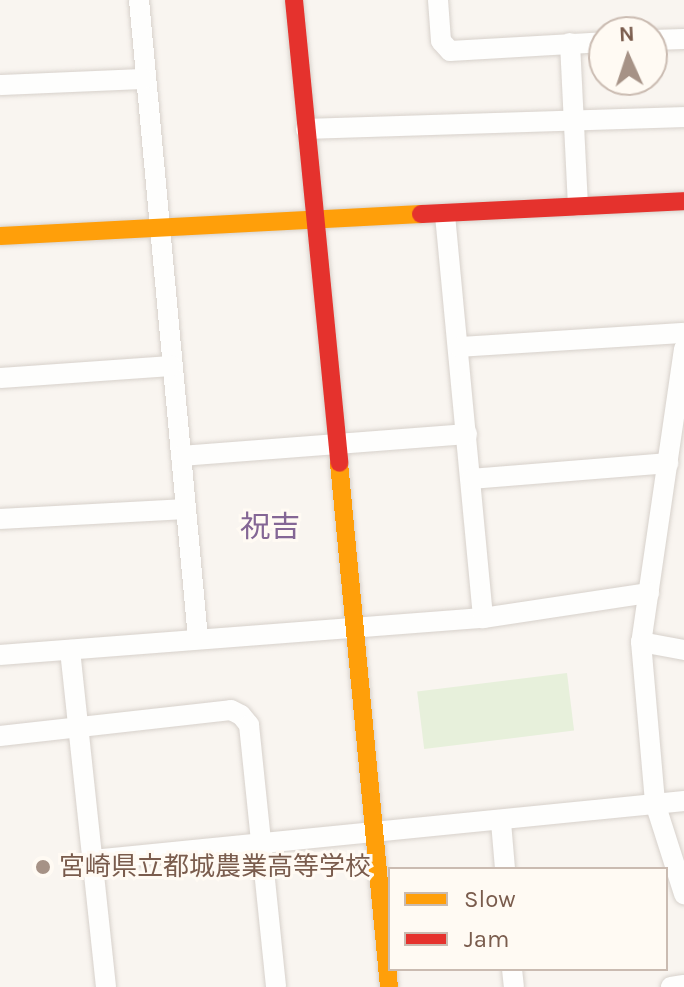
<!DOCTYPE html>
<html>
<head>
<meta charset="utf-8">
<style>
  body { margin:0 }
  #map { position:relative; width:684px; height:987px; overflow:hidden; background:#f9f5f0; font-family:Karla,"Noto Sans JP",sans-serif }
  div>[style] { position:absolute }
  .green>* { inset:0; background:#e7f0db; transform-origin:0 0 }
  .roads { filter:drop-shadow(0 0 2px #d7d1cb) drop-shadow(0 0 2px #d7d1cb) }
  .street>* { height:20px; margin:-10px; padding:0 10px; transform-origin:10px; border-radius:10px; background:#fefefd }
  .slow>* { height:18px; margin:-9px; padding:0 9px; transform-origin:9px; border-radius:9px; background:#ff9f0a }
  .jam>* { height:18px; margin:-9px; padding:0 9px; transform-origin:9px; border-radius:9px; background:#e5322d }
  .dots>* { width:22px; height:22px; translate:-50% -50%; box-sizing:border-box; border:4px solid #fffaf3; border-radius:50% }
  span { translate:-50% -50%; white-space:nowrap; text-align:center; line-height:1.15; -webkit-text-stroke:6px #fffaf3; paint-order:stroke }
  .poi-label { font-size:26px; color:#7a5c4d }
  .left { translate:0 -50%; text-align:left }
  .quarter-label { font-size:30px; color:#846695 }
  .legend { position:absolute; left:388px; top:867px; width:280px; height:104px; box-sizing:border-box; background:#fffaf3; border:2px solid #cabbb1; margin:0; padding:10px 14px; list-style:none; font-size:24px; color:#7a5c4d }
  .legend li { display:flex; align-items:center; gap:16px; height:40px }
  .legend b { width:40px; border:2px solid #cabbb1 }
  .north { position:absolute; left:588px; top:16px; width:80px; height:80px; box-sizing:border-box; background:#fffaf3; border:2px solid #cabbb1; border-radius:50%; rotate:357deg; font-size:22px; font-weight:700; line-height:32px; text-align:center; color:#7a5c4d }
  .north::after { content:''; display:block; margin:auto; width:28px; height:36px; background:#a69286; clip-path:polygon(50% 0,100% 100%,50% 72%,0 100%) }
</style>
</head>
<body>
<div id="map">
  <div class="green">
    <div style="left:567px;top:673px;width:58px;height:151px;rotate:83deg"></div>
  </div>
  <div class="roads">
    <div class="street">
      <div style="left:139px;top:0;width:642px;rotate:84.72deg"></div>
      <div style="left:438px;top:0;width:41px;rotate:85.8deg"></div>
      <div style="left:441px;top:41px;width:13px;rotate:48deg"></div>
      <div style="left:450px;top:51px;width:154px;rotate:-3.3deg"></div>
      <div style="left:652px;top:40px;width:32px;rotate:-2deg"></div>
      <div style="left:570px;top:43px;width:163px;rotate:87.2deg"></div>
      <div style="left:0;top:85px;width:144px;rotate:-2.4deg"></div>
      <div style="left:306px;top:129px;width:378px;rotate:-1.8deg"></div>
      <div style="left:445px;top:215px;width:405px;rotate:84.6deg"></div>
      <div style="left:459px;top:347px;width:225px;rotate:-3.6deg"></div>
      <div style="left:684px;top:349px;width:296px;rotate:98.3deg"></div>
      <div style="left:641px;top:642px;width:162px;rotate:85deg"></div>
      <div style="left:655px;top:803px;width:96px;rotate:72.3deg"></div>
      <div style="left:0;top:378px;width:172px;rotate:-4deg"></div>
      <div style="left:181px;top:456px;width:287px;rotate:-4.4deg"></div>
      <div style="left:471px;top:479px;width:198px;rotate:-4.6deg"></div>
      <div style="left:0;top:519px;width:186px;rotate:-3.1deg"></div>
      <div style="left:641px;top:642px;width:44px;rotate:10.5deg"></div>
      <div style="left:70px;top:650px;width:339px;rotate:83.9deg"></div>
      <div style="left:0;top:655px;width:484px;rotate:-4.4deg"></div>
      <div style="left:483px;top:618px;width:168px;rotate:-8.6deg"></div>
      <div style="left:0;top:736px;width:232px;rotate:-6.4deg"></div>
      <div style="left:231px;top:710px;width:11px;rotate:27deg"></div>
      <div style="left:241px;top:715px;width:13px;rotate:51deg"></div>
      <div style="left:249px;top:725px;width:263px;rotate:84.1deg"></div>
      <div style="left:501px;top:822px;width:47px;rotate:85.1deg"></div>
      <div style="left:93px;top:860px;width:594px;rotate:-5.7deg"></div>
      <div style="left:512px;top:969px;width:18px;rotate:84deg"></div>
      <div style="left:671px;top:987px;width:13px;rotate:-9deg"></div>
    </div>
    <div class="slow">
      <div style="left:0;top:236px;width:422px;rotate:-3deg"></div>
      <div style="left:339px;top:463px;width:526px;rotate:84.55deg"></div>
    </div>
    <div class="jam">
      <div style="left:294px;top:0;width:465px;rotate:84.4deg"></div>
      <div style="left:421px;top:214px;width:263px;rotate:-2.8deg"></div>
    </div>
  </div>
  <div class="dots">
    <div style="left:43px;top:867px;background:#a69286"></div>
  </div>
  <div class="poi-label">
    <span class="left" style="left:59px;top:867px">宮崎県立都城農業高等学校</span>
  </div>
  <div class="quarter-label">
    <span style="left:270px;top:527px">祝吉</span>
  </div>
  <ul class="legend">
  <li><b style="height:10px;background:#ff9f0a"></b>Slow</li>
  <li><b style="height:10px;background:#e5322d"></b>Jam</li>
  </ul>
  <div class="north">N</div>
</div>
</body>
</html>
